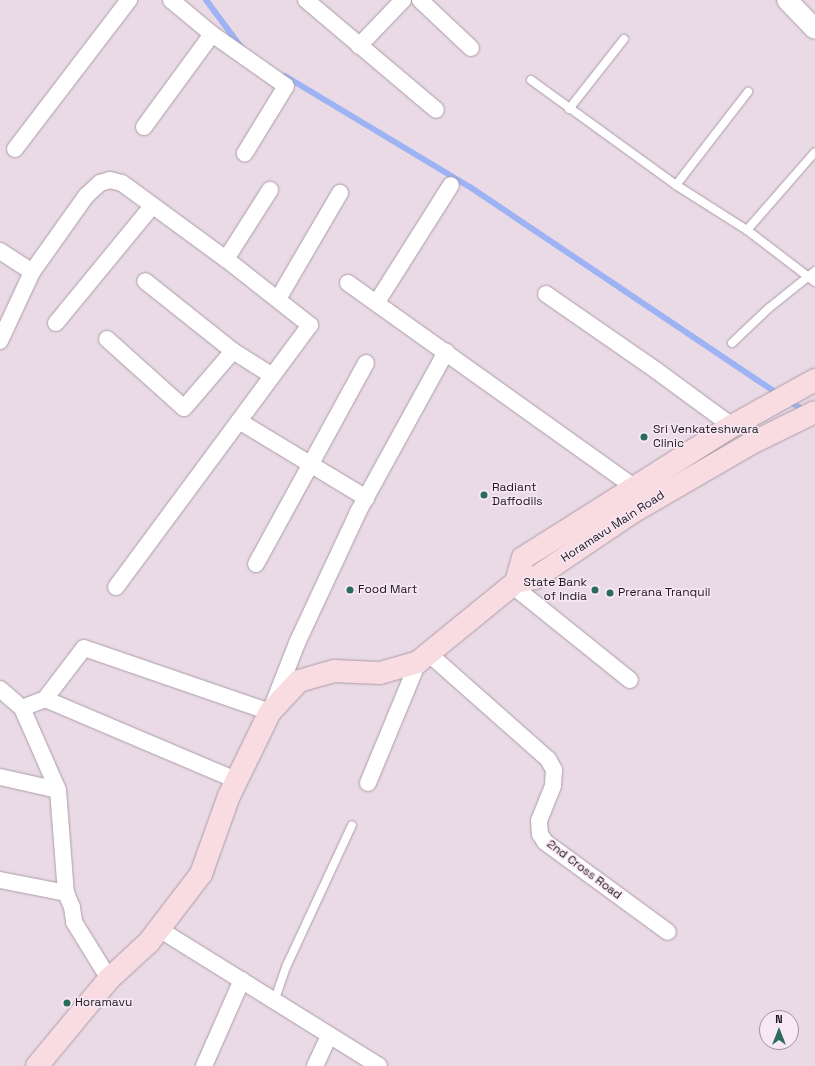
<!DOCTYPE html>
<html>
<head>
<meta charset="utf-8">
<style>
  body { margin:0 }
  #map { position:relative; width:815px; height:1066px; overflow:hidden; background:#eadae6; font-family:"Space Grotesk",sans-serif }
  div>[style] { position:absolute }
  .stream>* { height:6px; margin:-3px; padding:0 3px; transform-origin:3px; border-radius:3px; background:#9db3f4 }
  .roads { filter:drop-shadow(0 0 1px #ab9ca8) drop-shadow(0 0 1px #ab9ca8) }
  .service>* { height:8px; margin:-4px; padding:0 4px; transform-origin:4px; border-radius:4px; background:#fff }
  .minor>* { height:16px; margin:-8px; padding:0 8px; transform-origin:8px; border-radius:8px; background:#fff }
  .tertiary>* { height:20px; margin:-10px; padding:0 10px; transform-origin:10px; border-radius:10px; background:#fff }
  .secondary>* { height:22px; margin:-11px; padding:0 11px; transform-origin:11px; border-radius:11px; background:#f9dce2 }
  .dots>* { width:11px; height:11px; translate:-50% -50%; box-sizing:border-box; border:2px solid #f8e7f4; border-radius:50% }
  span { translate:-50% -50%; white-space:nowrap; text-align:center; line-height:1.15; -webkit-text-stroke:3px #f8e7f4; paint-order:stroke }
  .poi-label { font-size:12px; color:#1d181c }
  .left { translate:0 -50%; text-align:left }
  .right { translate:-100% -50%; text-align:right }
  .street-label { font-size:12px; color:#1d181c }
  .north { position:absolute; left:759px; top:1010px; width:40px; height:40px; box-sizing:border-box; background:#f8e7f4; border:1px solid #a0949e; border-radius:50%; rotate:0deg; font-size:11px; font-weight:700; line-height:16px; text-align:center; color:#1d181c }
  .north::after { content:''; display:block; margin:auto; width:14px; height:18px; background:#2a6b5a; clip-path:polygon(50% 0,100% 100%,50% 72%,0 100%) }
</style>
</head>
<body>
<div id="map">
  <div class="stream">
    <div style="left:206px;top:0;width:59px;rotate:53.3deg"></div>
    <div style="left:285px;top:76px;width:216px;rotate:31deg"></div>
    <div style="left:470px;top:187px;width:373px;rotate:33.9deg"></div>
    <div style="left:787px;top:400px;width:21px;rotate:31deg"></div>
  </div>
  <div class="roads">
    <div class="service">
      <div style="left:531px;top:80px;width:179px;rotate:35.9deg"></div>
      <div style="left:676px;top:185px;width:84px;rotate:32.4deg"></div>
      <div style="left:747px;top:230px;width:86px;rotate:37.4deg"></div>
      <div style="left:569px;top:109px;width:89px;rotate:-51.8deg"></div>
      <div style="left:676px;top:185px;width:118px;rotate:-52.3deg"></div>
      <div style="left:747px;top:230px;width:103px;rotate:-48.9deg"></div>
      <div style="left:732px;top:343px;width:51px;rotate:-43.4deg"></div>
      <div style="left:769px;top:308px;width:59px;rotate:-38.8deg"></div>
      <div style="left:275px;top:999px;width:36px;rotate:-71deg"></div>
      <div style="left:287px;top:965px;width:154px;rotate:-65.1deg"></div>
    </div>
    <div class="minor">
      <div style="left:171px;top:0;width:53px;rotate:39.7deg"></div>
      <div style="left:212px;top:34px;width:90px;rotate:35.1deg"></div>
      <div style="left:286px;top:86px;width:79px;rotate:121.5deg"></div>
      <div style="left:306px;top:0;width:170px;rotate:40.2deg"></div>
      <div style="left:420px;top:0;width:70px;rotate:43.3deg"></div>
      <div style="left:359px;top:46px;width:64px;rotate:-46.3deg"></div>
      <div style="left:144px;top:127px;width:115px;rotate:-53.8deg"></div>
      <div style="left:15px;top:149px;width:188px;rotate:-52.6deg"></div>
      <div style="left:0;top:251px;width:38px;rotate:33deg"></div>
      <div style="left:226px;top:259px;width:82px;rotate:-57.5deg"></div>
      <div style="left:348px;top:283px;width:353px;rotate:35.5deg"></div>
      <div style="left:546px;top:294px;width:135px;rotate:34.7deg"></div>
      <div style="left:657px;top:371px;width:93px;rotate:36.3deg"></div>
      <div style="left:278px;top:299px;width:123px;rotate:-59.7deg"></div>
      <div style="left:377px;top:302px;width:138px;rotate:-57.7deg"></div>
      <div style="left:56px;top:323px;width:151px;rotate:-50.6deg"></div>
      <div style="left:107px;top:339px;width:103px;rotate:41.9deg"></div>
      <div style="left:184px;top:408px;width:75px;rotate:-49.3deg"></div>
      <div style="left:233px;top:351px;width:112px;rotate:-141.5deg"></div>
      <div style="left:0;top:341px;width:76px;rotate:-65.1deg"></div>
      <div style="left:32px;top:272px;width:93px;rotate:-54.6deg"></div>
      <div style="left:86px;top:196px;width:19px;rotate:-43deg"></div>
      <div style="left:100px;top:183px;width:10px;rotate:-17deg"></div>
      <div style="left:110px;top:180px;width:12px;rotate:14deg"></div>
      <div style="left:122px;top:183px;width:129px;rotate:36.2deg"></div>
      <div style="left:226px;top:259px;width:107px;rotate:38.2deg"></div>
      <div style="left:310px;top:325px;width:326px;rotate:126.5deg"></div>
      <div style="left:233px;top:351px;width:45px;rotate:32.3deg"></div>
      <div style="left:239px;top:421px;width:149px;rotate:31.2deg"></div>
      <div style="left:256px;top:564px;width:229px;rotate:-61.3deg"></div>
      <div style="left:513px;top:586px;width:150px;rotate:38.8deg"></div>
      <div style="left:428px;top:653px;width:160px;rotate:41.5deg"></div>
      <div style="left:548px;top:759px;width:13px;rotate:61deg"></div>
      <div style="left:554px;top:770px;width:16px;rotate:94deg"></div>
      <div style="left:553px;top:786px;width:38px;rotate:112deg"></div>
      <div style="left:539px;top:821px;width:13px;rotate:86deg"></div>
      <div style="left:540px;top:834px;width:9px;rotate:58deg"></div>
      <div style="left:545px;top:842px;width:152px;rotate:36.2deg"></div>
      <div style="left:0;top:689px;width:29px;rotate:41deg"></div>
      <div style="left:22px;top:708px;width:90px;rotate:66.3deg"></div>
      <div style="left:58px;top:790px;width:103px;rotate:85.6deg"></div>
      <div style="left:66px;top:893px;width:15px;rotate:67deg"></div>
      <div style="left:72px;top:907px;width:15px;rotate:82deg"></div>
      <div style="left:74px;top:922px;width:67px;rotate:58.4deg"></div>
      <div style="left:45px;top:699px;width:207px;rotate:23deg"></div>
      <div style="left:22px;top:708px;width:25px;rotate:-21deg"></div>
      <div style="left:45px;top:699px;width:64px;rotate:-52.6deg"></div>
      <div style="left:84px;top:648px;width:197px;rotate:19deg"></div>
      <div style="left:270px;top:712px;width:74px;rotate:-68.6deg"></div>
      <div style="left:297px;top:643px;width:145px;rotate:-65deg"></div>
      <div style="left:358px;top:512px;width:183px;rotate:-61.2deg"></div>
      <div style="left:0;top:777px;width:59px;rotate:12.6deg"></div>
      <div style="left:368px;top:783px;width:131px;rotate:-67.5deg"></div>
      <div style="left:0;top:880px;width:67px;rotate:11.1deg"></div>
      <div style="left:159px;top:929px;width:259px;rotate:31.9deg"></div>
      <div style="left:204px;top:1066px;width:94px;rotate:-66.2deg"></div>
      <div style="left:315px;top:1066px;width:33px;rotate:-65deg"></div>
    </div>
    <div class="tertiary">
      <div style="left:787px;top:0;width:40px;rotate:46deg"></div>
    </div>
    <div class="secondary">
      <div style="left:516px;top:582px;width:25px;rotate:-74deg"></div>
      <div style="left:523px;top:558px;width:247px;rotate:-32.3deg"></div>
      <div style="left:732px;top:426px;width:95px;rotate:-29deg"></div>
      <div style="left:37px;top:1066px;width:113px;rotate:-50.4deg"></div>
      <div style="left:109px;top:979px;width:54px;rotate:-42.8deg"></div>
      <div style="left:149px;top:942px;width:86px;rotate:-52.6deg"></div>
      <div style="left:201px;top:874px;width:83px;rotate:-70.3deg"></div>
      <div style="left:229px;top:796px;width:93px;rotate:-64deg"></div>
      <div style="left:270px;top:712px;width:42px;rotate:-46.9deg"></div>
      <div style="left:299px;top:681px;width:36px;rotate:-16deg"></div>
      <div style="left:334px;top:671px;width:46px;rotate:2.5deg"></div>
      <div style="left:380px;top:673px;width:40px;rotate:-16deg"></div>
      <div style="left:418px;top:662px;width:127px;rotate:-39.2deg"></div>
      <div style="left:516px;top:582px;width:19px;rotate:-12deg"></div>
      <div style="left:535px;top:578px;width:116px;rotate:-34.1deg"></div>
      <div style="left:631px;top:513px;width:138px;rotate:-30.1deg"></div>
      <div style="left:750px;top:444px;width:72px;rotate:-26.2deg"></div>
    </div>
  </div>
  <div class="dots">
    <div style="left:644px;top:437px;background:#2a6b5a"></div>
    <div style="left:484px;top:495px;background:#2a6b5a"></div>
    <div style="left:350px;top:590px;background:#2a6b5a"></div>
    <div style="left:595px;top:590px;background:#2a6b5a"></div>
    <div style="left:610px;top:593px;background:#2a6b5a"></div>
    <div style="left:67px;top:1003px;background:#2a6b5a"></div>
  </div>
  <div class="poi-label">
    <span class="left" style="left:653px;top:437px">Sri Venkateshwara<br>Clinic</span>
    <span class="left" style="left:492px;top:495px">Radiant<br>Daffodils</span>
    <span class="right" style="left:587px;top:590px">State Bank<br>of India</span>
    <span class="left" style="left:358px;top:590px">Food Mart</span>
    <span class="left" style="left:618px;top:593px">Prerana Tranquil</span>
    <span class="left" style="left:75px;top:1003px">Horamavu</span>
  </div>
  <div class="street-label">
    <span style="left:613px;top:527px;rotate:-33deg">Horamavu Main Road</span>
    <span style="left:584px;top:870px;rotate:37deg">2nd Cross Road</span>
  </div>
  <div class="north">N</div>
</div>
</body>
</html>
